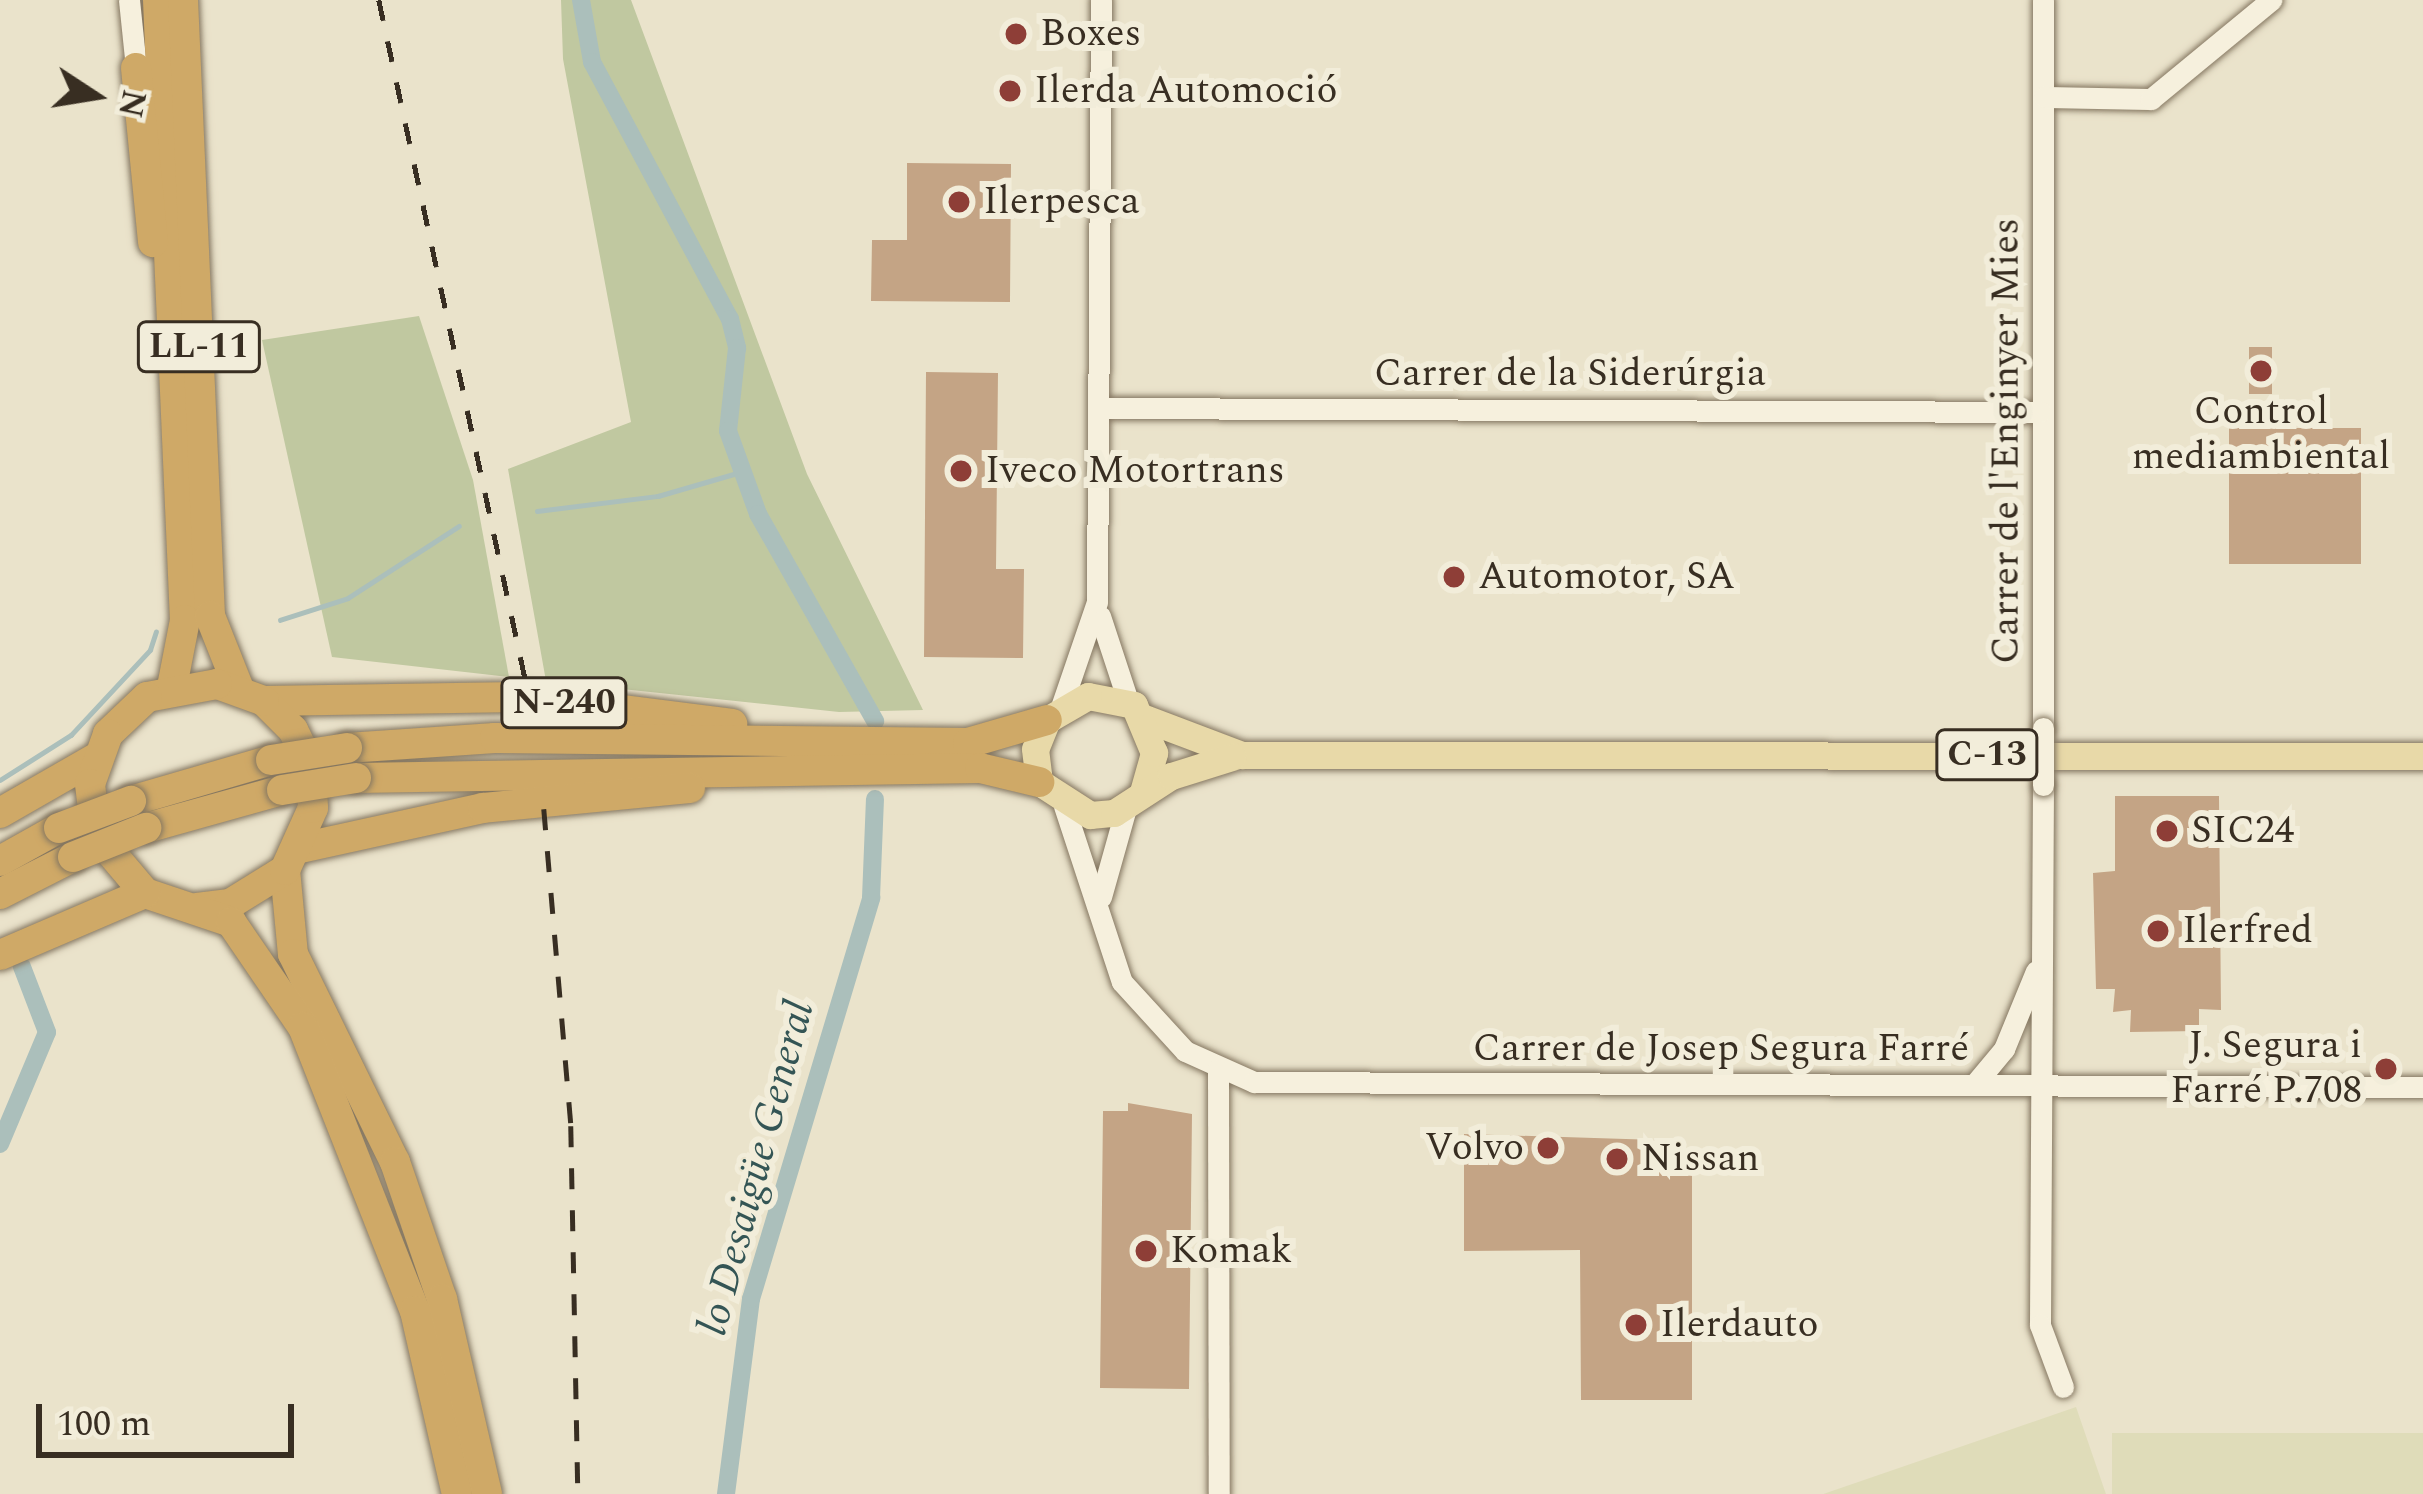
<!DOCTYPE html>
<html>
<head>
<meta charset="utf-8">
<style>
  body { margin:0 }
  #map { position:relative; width:2423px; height:1494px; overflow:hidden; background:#eae3cb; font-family:Spectral,serif }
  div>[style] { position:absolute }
  .farmland>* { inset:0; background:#dfdcb9; transform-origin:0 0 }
  .green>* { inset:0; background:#c0c8a0 }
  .stream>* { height:4.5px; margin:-2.25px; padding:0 2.25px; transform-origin:2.25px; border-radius:2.25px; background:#abbfbb }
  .canal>* { height:18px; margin:-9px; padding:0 9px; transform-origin:9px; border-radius:9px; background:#abbfbb }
  .building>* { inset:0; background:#c4a485; transform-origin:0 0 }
  .roads { filter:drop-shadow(0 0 3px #857761) drop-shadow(0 0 3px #857761) }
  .minor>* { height:21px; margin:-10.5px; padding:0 10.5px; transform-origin:10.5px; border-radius:10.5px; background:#f6f0dd }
  .major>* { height:27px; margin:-13.5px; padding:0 13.5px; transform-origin:13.5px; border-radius:13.5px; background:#e8d9a8 }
  .highway>* { height:30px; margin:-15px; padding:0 15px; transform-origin:15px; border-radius:15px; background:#cfa967 }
  .rail>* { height:4.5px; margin-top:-2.25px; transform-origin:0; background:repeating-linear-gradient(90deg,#382e22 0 21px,transparent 0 42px) }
  .bridges { filter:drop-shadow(0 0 3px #857761) drop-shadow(0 0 3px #857761) }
  .minor-bridge>* { height:21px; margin:-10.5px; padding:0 10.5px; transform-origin:10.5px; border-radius:10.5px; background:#f6f0dd }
  .highway-bridge>* { height:30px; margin:-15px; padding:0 15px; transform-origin:15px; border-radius:15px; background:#cfa967 }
  .dots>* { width:33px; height:33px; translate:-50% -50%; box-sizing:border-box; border:6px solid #f2edda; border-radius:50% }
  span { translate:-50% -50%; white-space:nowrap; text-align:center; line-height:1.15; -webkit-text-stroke:12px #f2edda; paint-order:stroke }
  .shield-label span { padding:3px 9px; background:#f2edda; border:3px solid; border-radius:9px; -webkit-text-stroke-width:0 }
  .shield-label { font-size:36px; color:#382e22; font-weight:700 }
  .poi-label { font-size:39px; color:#382e22 }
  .left { translate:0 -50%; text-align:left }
  .right { translate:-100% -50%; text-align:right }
  .street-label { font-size:39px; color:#382e22 }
  .water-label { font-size:42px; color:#345555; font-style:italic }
  .north { position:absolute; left:36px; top:36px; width:120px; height:120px; -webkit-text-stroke:9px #f2edda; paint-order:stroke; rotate:102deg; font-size:33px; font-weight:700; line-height:48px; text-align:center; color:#382e22 }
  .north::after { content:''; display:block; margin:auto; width:42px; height:54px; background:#382e22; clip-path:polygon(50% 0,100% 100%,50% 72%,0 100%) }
  .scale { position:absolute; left:36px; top:1404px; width:258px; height:54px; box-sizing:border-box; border:6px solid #382e22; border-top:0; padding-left:15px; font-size:36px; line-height:42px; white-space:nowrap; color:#382e22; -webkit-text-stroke:9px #f2edda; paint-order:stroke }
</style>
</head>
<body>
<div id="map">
  <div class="farmland">
    <div style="left:2076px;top:1407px;width:92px;height:540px;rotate:71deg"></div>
    <div style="left:2423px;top:1433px;width:61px;height:311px;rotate:90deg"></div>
  </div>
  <div class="green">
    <div style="clip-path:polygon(561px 0,631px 0,807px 474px,923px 710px,839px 712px,546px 681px,508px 469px,631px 422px,563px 59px)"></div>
    <div style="clip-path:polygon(419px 316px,473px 480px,509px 677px,332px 657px,262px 340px)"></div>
  </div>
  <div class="stream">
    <div style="left:537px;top:511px;width:122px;rotate:-7.1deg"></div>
    <div style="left:658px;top:496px;width:90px;rotate:-16.2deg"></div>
    <div style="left:280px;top:620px;width:71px;rotate:-17.9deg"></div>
    <div style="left:348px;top:598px;width:132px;rotate:-33deg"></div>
    <div style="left:0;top:780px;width:84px;rotate:-32.4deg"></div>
    <div style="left:71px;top:735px;width:116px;rotate:-47.1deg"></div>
    <div style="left:150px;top:650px;width:19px;rotate:-72deg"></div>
  </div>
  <div class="canal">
    <div style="left:581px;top:0;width:63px;rotate:79.9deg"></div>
    <div style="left:592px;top:62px;width:292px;rotate:61.8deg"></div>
    <div style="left:730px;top:319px;width:30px;rotate:76deg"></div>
    <div style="left:737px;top:348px;width:83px;rotate:96.2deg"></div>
    <div style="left:728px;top:431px;width:88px;rotate:70.1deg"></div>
    <div style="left:758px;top:514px;width:238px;rotate:60.5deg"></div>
    <div style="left:0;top:1144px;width:121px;rotate:-67.2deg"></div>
    <div style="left:47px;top:1032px;width:70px;rotate:-111deg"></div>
    <div style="left:726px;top:1494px;width:197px;rotate:-82.7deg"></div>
    <div style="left:751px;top:1299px;width:419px;rotate:-73.3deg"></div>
    <div style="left:871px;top:898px;width:99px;rotate:-87.7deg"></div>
  </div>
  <div class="building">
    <div style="clip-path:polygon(907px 163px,1011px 164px,1010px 302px,871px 301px,872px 240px,907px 240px)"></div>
    <div style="left:2249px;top:347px;width:23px;height:47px"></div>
    <div style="clip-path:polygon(926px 372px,998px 373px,996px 569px,1024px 569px,1023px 658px,924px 657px)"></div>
    <div style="left:2229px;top:428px;width:132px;height:136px"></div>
    <div style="clip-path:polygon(2115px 796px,2219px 796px,2221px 1010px,2199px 1009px,2199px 1031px,2130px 1032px,2131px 1010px,2113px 1012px,2115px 989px,2096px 989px,2093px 873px,2115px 871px)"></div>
    <div style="clip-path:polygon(1128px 1103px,1192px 1114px,1189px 1389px,1100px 1388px,1103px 1111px,1128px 1111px)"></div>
    <div style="clip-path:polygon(1464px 1134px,1657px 1140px,1657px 1169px,1692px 1169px,1692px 1400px,1581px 1400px,1580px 1250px,1464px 1251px)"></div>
  </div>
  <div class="roads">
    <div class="minor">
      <div style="left:129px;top:0;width:68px;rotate:84.1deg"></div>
      <div style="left:2043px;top:0;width:728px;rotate:90deg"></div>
      <div style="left:2044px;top:97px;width:107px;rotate:1.1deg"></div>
      <div style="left:2151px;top:99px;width:156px;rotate:-39.5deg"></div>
      <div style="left:1099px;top:408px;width:941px;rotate:0.24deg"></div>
      <div style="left:1100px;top:616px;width:89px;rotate:71.8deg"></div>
      <div style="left:1061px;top:707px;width:111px;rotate:-71.1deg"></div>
      <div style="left:1097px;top:602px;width:602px;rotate:-89.62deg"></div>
      <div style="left:2043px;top:785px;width:540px;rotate:90.32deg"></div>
      <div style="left:2040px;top:1325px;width:66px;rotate:69.6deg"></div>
      <div style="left:1064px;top:806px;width:185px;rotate:71.8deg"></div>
      <div style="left:1122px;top:982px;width:93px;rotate:47.6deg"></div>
      <div style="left:1185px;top:1051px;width:76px;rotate:24.2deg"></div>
      <div style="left:1254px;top:1082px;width:1169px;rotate:0.25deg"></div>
      <div style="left:1101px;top:897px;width:92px;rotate:-74.3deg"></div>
      <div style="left:1218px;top:1070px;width:424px;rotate:89.9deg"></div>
      <div style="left:1974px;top:1085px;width:47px;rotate:-50.2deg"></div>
      <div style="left:2004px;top:1049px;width:84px;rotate:-67.7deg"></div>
    </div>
    <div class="major">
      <div style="left:1144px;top:718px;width:105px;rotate:20.7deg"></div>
      <div style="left:1242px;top:755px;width:1181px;rotate:0.05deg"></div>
      <div style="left:1143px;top:792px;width:41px;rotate:-74.2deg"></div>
      <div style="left:1154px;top:753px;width:52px;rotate:-112.6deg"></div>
      <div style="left:1134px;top:705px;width:47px;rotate:-168.9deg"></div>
      <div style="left:1088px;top:696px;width:48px;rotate:149.7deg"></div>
      <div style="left:1047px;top:720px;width:31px;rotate:112deg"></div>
      <div style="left:1035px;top:749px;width:33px;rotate:83deg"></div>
      <div style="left:1039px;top:782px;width:61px;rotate:32.9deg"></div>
      <div style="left:1090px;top:815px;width:24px;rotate:-5deg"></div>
      <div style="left:1114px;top:813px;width:68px;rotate:-33deg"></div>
      <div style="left:1171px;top:776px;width:64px;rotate:-17.3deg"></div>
    </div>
    <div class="highway">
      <div style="left:158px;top:0;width:621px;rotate:87.51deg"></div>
      <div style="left:185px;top:620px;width:68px;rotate:101deg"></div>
      <div style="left:183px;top:0;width:617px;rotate:87.49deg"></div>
      <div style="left:210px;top:616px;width:79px;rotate:68.3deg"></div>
      <div style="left:136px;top:68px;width:175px;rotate:84.4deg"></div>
      <div style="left:264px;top:701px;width:255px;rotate:-0.9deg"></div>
      <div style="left:519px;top:697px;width:215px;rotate:7.2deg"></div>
      <div style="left:347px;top:748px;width:148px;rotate:-3.9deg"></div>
      <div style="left:495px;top:738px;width:473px;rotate:0.6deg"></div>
      <div style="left:968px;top:743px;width:82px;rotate:-16.2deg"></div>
      <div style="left:356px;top:778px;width:624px;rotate:-0.92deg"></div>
      <div style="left:980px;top:768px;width:61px;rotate:13.3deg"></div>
      <div style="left:131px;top:801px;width:146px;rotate:-16.3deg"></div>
      <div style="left:0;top:813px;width:111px;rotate:-29.8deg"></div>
      <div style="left:146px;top:828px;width:141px;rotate:-15.6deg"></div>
      <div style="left:301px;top:848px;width:186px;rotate:-12.4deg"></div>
      <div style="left:483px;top:808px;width:208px;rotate:-5.5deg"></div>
      <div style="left:0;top:861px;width:68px;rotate:-29.2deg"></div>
      <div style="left:285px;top:870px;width:84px;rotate:84.6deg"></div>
      <div style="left:293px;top:954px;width:232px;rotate:63.9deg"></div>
      <div style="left:395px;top:1162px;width:145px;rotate:71.1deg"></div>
      <div style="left:442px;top:1299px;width:200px;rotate:77deg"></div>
      <div style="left:0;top:894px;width:82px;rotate:-26.9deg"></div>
      <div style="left:197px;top:908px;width:33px;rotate:-7deg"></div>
      <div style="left:230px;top:904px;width:65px;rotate:-31.7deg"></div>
      <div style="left:285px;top:870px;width:68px;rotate:-65.7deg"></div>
      <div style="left:313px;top:808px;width:41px;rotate:-92.8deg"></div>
      <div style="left:311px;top:767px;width:41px;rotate:-115.9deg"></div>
      <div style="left:293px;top:730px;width:41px;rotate:-135deg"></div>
      <div style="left:264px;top:701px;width:50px;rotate:-160.1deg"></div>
      <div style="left:217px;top:684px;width:71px;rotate:169.5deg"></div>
      <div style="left:147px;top:697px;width:54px;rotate:136.5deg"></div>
      <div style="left:108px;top:734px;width:53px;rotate:109.8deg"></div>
      <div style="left:90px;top:784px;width:51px;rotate:83.3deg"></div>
      <div style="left:96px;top:835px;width:76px;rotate:49.8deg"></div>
      <div style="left:145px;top:893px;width:91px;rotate:18.6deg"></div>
      <div style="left:231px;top:922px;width:127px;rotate:55.6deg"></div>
      <div style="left:303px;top:1027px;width:305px;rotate:68.5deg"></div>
      <div style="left:415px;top:1311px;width:188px;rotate:77.1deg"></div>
      <div style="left:0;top:955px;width:158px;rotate:-23.2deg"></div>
    </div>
  </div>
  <div class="rail">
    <div style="left:379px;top:0;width:698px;rotate:77.84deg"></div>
    <div style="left:544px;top:809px;width:318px;rotate:85.1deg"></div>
    <div style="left:571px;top:1126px;width:368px;rotate:88.9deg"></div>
  </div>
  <div class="bridges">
    <div class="minor-bridge">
      <div style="left:2043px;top:785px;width:57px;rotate:-90deg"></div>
    </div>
    <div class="highway-bridge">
      <div style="left:271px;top:760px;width:77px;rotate:-9deg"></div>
      <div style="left:282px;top:790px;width:75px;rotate:-9.2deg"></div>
      <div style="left:59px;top:828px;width:77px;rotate:-20.6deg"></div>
      <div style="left:73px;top:857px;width:79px;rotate:-21.7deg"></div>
    </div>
  </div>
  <div class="dots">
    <div style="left:1016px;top:34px;background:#8e3e37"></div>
    <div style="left:1010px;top:91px;background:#8e3e37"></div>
    <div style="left:959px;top:202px;background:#8e3e37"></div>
    <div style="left:2261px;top:371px;background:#8e3e37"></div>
    <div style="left:961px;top:471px;background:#8e3e37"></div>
    <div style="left:1454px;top:577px;background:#8e3e37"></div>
    <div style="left:2167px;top:831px;background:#8e3e37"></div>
    <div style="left:2158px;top:931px;background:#8e3e37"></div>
    <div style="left:2386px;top:1069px;background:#8e3e37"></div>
    <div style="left:1548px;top:1148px;background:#8e3e37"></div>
    <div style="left:1617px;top:1159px;background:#8e3e37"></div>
    <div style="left:1146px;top:1251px;background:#8e3e37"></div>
    <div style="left:1636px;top:1325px;background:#8e3e37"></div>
  </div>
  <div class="shield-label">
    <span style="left:199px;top:347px">LL-11</span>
    <span style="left:564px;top:703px">N-240</span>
    <span style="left:1987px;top:755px">C-13</span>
  </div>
  <div class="poi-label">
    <span class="left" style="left:1040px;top:34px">Boxes</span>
    <span class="left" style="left:1034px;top:91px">Ilerda Automoció</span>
    <span class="left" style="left:983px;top:202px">Ilerpesca</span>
    <span style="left:2261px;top:435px">Control<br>mediambiental</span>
    <span class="left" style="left:985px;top:471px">Iveco Motortrans</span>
    <span class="left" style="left:1478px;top:577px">Automotor, SA</span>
    <span class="left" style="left:2191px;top:831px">SIC24</span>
    <span class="left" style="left:2182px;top:931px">Ilerfred</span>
    <span class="right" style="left:2362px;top:1069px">J. Segura i<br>Farré P.708</span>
    <span class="right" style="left:1524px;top:1148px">Volvo</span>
    <span class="left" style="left:1641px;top:1159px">Nissan</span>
    <span class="left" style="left:1170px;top:1251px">Komak</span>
    <span class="left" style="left:1660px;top:1325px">Ilerdauto</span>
  </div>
  <div class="street-label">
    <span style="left:1570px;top:374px">Carrer de la Siderúrgia</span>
    <span style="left:2007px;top:441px;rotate:-90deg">Carrer de l'Enginyer Mies</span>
    <span style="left:1721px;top:1049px">Carrer de Josep Segura Farré</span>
  </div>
  <div class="water-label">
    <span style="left:757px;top:1168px;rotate:-75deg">lo Desaigüe General</span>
  </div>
  <div class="north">N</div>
  <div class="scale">100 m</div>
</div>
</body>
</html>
